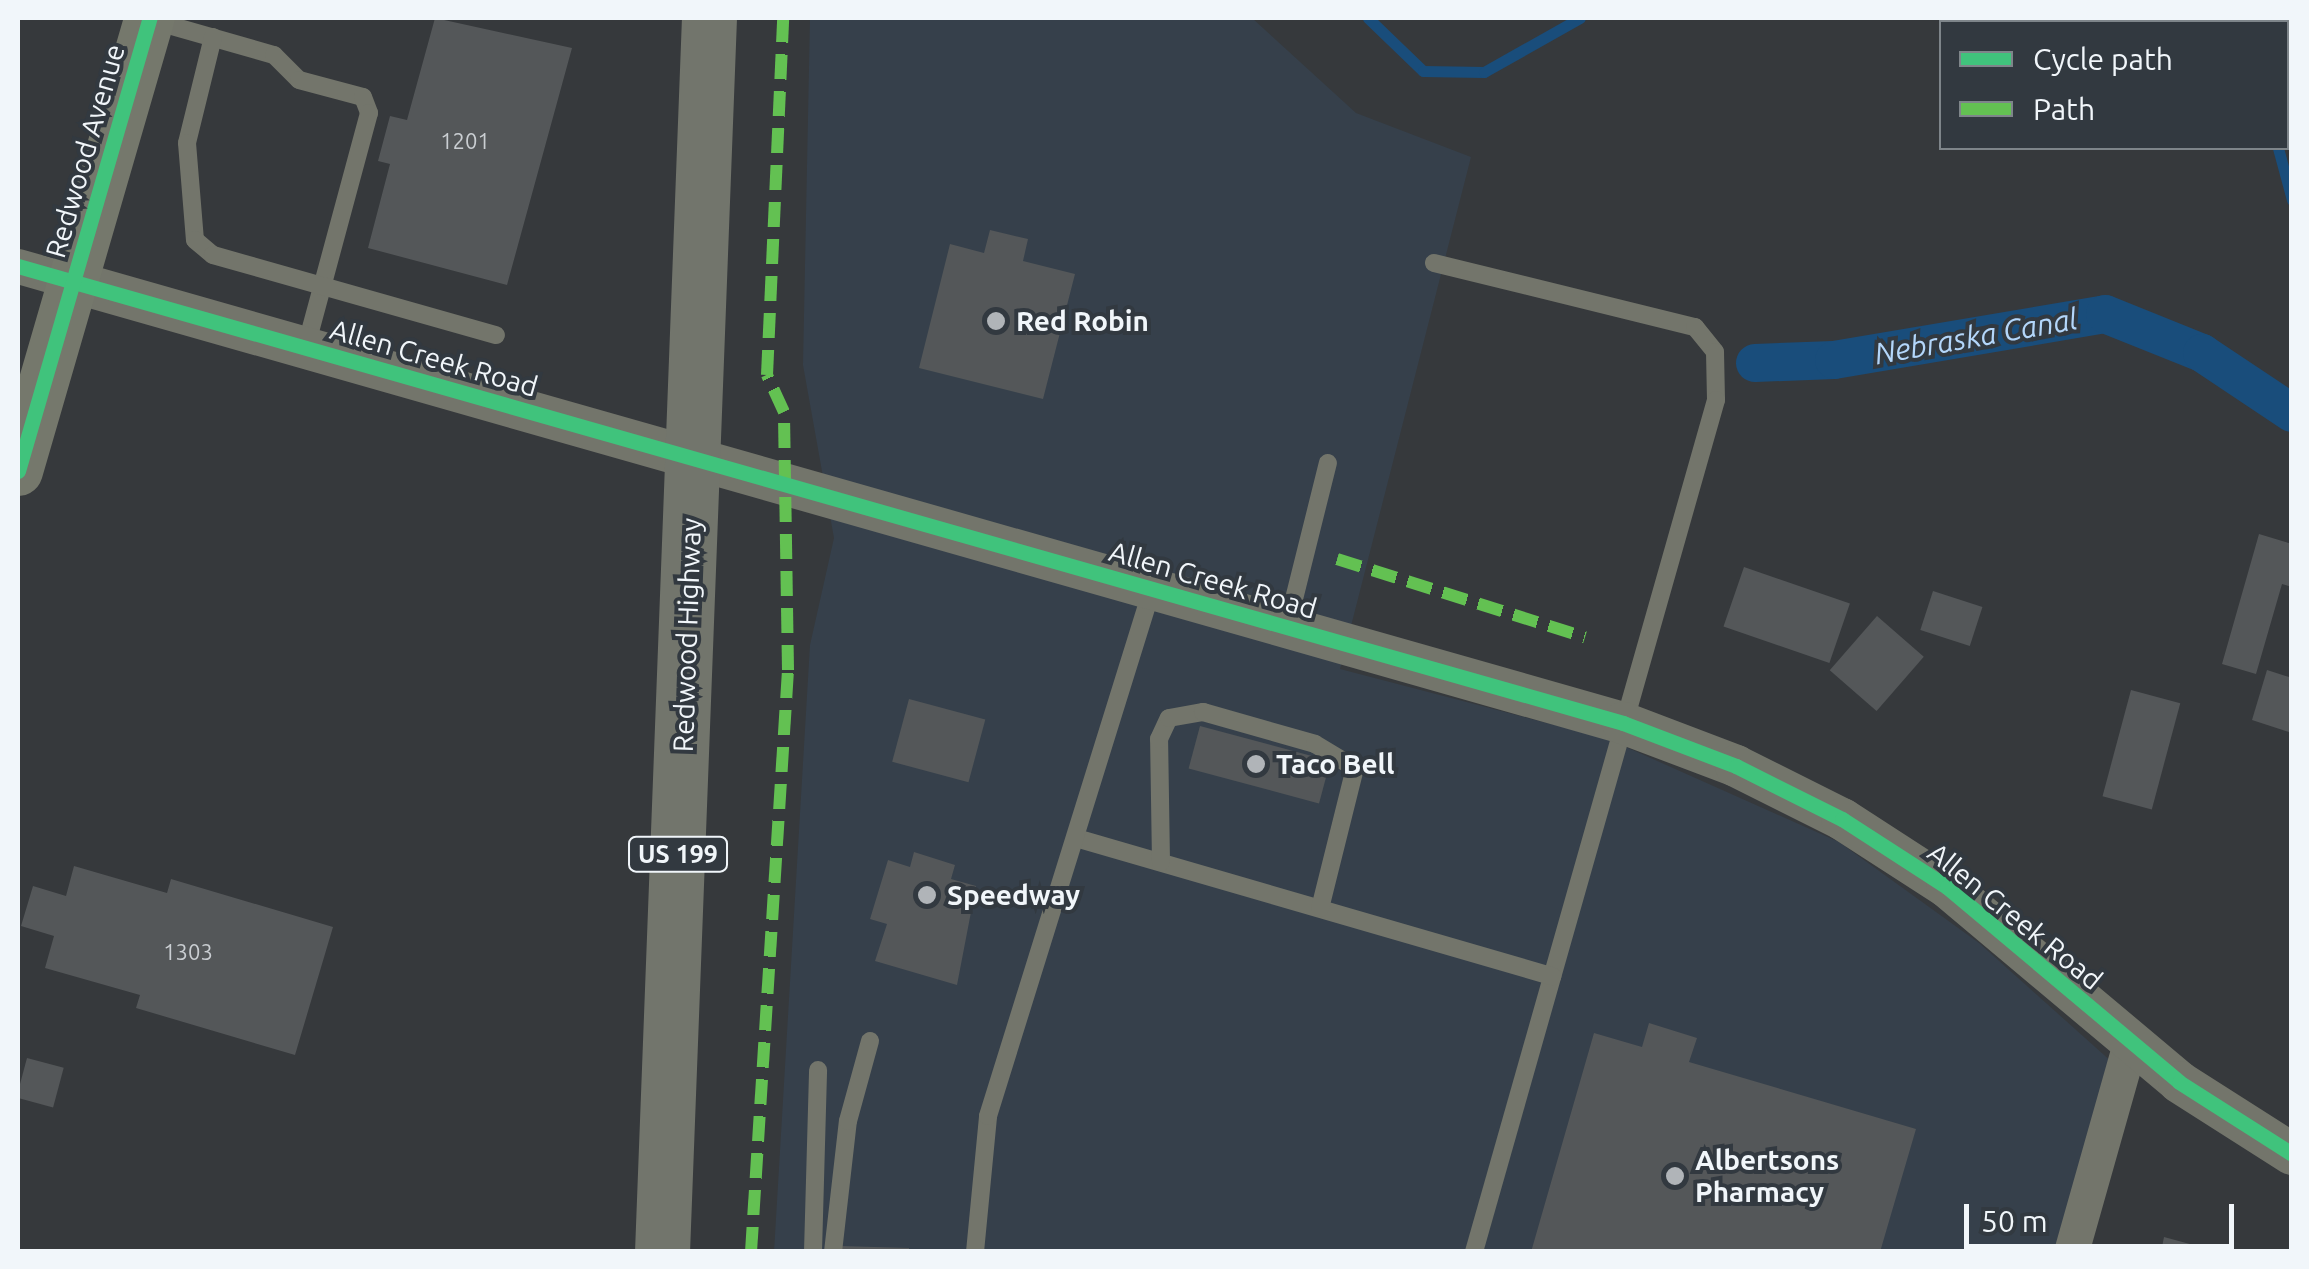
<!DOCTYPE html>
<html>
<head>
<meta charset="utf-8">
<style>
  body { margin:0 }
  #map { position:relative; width:2309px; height:1269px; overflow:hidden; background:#36393c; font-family:Ubuntu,sans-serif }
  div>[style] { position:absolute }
  .built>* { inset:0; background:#36404b }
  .stream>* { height:11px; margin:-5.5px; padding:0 5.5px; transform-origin:5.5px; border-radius:5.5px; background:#194d7b }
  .canal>* { height:38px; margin:-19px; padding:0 19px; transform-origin:19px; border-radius:19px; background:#194d7b }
  .building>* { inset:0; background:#545759; transform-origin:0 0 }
  .service>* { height:18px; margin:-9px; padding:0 9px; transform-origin:9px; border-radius:9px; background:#73756b }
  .minor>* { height:35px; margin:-17.5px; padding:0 17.5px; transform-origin:17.5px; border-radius:17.5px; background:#73756b }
  .tertiary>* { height:42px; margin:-21px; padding:0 21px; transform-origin:21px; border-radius:21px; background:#73756b }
  .secondary>* { height:50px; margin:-25px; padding:0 25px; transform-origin:25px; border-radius:25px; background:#75786c }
  .trunk>* { height:55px; margin:-27.5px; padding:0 27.5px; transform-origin:27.5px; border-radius:27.5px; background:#72756c }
  .quiet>* { height:12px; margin-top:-6px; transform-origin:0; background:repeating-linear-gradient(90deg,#63c152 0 25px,transparent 0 37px) }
  .cycleway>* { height:15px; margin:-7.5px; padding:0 7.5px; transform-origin:7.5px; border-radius:7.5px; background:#40c37c }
  .dots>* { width:28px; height:28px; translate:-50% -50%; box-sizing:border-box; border:5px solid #323940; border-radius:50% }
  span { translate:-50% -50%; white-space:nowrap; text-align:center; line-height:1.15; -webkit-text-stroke:8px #323940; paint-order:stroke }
  .number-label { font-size:22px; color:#caced2 }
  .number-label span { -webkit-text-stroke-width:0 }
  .shield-label span { padding:2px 8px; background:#323940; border:2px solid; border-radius:8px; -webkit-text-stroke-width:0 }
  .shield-label { font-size:25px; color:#f1f6fa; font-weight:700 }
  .street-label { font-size:28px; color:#f1f6fa }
  .poi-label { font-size:28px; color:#f1f6fa; font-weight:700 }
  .left { translate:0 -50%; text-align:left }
  .water-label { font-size:30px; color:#b3d6fa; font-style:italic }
  .frame { position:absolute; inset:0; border:20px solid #f1f6fa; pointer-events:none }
  .legend { position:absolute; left:1939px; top:20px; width:350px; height:130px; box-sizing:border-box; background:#323940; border:2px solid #7e858a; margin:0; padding:12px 18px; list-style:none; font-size:30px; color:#f1f6fa }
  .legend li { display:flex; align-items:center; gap:20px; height:50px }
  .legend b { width:50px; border:2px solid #7e858a }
  .scale { position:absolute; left:1964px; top:1204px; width:270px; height:45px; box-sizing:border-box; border:5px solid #f1f6fa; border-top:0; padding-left:12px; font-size:30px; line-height:35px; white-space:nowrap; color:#f1f6fa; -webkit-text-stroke:8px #323940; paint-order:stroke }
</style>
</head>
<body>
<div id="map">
  <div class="built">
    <div style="clip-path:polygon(810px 18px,1252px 18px,1356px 113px,1471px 157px,1340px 669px,1608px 739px,1839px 842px,1979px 943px,2113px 1063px,2058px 1251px,774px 1252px,810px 645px,834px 538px,803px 365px)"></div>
  </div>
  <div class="stream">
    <div style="left:1368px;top:18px;width:76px;rotate:43.9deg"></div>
    <div style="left:1423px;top:71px;width:61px;rotate:0.9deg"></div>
    <div style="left:1484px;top:72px;width:110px;rotate:-29.4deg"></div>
    <div style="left:2243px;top:18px;width:4px;rotate:76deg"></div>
    <div style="left:2278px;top:148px;width:54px;rotate:74.9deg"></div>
  </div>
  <div class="canal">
    <div style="left:1755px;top:363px;width:79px;rotate:-2.2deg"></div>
    <div style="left:1834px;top:360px;width:275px;rotate:-9.6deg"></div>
    <div style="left:2105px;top:314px;width:105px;rotate:21.9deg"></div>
    <div style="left:2202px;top:353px;width:108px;rotate:33.7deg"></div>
  </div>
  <div class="building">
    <div style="clip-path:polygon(435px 18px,572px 48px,507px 285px,368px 248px,390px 164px,378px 161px,390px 116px,407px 120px)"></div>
    <div style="clip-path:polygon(990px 230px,1028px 239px,1023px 261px,1075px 274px,1043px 399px,919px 368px,950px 244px,984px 253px)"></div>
    <div style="clip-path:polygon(2259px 534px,2292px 544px,2292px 587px,2282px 584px,2256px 674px,2222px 664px)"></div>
    <div style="left:1744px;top:567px;width:112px;height:63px;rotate:19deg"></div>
    <div style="left:1933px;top:591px;width:52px;height:41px;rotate:18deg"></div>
    <div style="left:1877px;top:616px;width:62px;height:72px;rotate:41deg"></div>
    <div style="clip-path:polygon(2267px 670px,2292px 678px,2292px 733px,2252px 720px)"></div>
    <div style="left:2131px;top:690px;width:51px;height:110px;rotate:15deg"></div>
    <div style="left:909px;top:699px;width:79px;height:65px;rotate:15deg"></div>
    <div style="left:1200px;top:726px;width:135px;height:44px;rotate:15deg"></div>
    <div style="clip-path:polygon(914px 852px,955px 865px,951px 879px,976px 886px,957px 985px,875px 961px,887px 924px,870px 919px,888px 860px,910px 867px)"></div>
    <div style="clip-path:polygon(74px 866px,167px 893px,171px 879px,333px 927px,295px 1055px,136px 1008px,140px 995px,45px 968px,54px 936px,21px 926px,33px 886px,66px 896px)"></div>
    <div style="clip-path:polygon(1649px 1023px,1697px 1038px,1689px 1062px,1916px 1129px,1880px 1252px,1531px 1252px,1594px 1033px,1642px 1047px)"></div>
    <div style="left:27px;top:1058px;width:38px;height:41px;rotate:15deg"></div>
    <div style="clip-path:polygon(2164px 1237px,2212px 1250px,2212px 1252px,2161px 1252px)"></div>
    <div style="clip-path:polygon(840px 1246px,909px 1248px,909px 1252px,839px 1252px)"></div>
  </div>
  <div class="service">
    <div style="left:151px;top:20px;width:128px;rotate:15.9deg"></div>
    <div style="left:274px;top:55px;width:35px;rotate:45deg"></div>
    <div style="left:299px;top:80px;width:66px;rotate:14.9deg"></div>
    <div style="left:363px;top:97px;width:17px;rotate:69deg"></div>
    <div style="left:369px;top:113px;width:242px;rotate:105.1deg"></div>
    <div style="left:213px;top:37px;width:109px;rotate:103.8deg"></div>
    <div style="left:187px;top:143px;width:97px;rotate:85.3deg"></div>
    <div style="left:195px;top:240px;width:23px;rotate:40deg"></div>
    <div style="left:213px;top:255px;width:294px;rotate:15.8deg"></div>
    <div style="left:1434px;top:263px;width:269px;rotate:13.8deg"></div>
    <div style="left:1695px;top:327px;width:32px;rotate:51deg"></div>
    <div style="left:1715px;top:352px;width:48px;rotate:88.8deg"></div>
    <div style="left:1716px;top:400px;width:886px;rotate:105.86deg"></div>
    <div style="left:1287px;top:627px;width:169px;rotate:-76deg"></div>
    <div style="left:1076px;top:838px;width:496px;rotate:16.2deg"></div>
    <div style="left:1161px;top:862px;width:123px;rotate:-90.9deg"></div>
    <div style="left:1159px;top:739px;width:23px;rotate:-65deg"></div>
    <div style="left:1169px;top:718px;width:35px;rotate:-10deg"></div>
    <div style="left:1203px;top:712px;width:116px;rotate:15.9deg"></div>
    <div style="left:1315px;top:744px;width:47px;rotate:31deg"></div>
    <div style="left:1355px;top:768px;width:144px;rotate:104deg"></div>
    <div style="left:813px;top:1252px;width:182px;rotate:-88.4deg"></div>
    <div style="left:833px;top:1252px;width:132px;rotate:-83.5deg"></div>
    <div style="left:848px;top:1121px;width:83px;rotate:-74.6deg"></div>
    <div style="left:975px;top:1252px;width:137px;rotate:-84.5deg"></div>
    <div style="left:988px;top:1116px;width:552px;rotate:-72.71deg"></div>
  </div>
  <div class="minor">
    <div style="left:18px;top:266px;width:58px;rotate:15.9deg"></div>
    <div style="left:2071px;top:1252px;width:220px;rotate:-74.2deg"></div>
  </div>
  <div class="tertiary">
    <div style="left:74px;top:282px;width:1611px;rotate:15.89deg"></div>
    <div style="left:1623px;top:723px;width:121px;rotate:20.8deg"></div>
    <div style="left:1736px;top:766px;width:119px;rotate:26.6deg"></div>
    <div style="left:1842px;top:819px;width:125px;rotate:32.9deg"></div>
    <div style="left:1947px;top:887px;width:303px;rotate:40deg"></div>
    <div style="left:2179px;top:1082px;width:134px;rotate:32.5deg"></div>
  </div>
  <div class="secondary">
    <div style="left:18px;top:471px;width:472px;rotate:-73.8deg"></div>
  </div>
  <div class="trunk">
    <div style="left:662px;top:1252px;width:1235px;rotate:-87.82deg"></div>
  </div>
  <div class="quiet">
    <div style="left:1337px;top:559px;width:260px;rotate:17.5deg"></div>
    <div style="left:751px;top:1252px;width:583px;rotate:-86.36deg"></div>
    <div style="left:788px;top:670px;width:258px;rotate:-90.9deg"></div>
    <div style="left:784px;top:412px;width:41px;rotate:-114.7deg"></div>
    <div style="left:767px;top:375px;width:357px;rotate:-87.4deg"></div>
  </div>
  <div class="cycleway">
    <div style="left:18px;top:266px;width:1669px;rotate:15.89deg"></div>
    <div style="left:1623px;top:723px;width:121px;rotate:20.8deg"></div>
    <div style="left:1736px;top:766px;width:119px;rotate:26.6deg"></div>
    <div style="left:1842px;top:819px;width:125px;rotate:32.9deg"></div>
    <div style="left:1947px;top:887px;width:303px;rotate:40deg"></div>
    <div style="left:2179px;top:1082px;width:134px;rotate:32.5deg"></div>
    <div style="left:18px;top:471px;width:472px;rotate:-73.8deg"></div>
  </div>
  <div class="dots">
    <div style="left:996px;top:321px;background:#b0b4b8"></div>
    <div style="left:1256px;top:764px;background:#b0b4b8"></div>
    <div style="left:927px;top:895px;background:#b0b4b8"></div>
    <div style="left:1675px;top:1176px;background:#b0b4b8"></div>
  </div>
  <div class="number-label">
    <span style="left:465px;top:141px">1201</span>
    <span style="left:188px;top:952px">1303</span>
  </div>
  <div class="shield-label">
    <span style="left:678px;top:854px">US 199</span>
  </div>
  <div class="street-label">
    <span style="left:85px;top:151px;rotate:-74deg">Redwood Avenue</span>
    <span style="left:434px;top:358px;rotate:16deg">Allen Creek Road</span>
    <span style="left:1213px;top:580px;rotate:16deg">Allen Creek Road</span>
    <span style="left:687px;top:635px;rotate:-88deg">Redwood Highway</span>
    <span style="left:2015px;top:916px;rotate:39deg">Allen Creek Road</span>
  </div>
  <div class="poi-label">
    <span class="left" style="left:1016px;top:321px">Red Robin</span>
    <span class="left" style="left:1276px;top:764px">Taco Bell</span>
    <span class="left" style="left:947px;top:895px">Speedway</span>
    <span class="left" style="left:1695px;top:1176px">Albertsons<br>Pharmacy</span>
  </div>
  <div class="water-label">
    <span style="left:1976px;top:336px;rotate:-10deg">Nebraska Canal</span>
  </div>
  <div class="frame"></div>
  <ul class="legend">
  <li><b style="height:12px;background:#40c37c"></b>Cycle path</li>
  <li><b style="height:12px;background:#63c152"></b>Path</li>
  </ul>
  <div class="scale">50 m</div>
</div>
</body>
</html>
